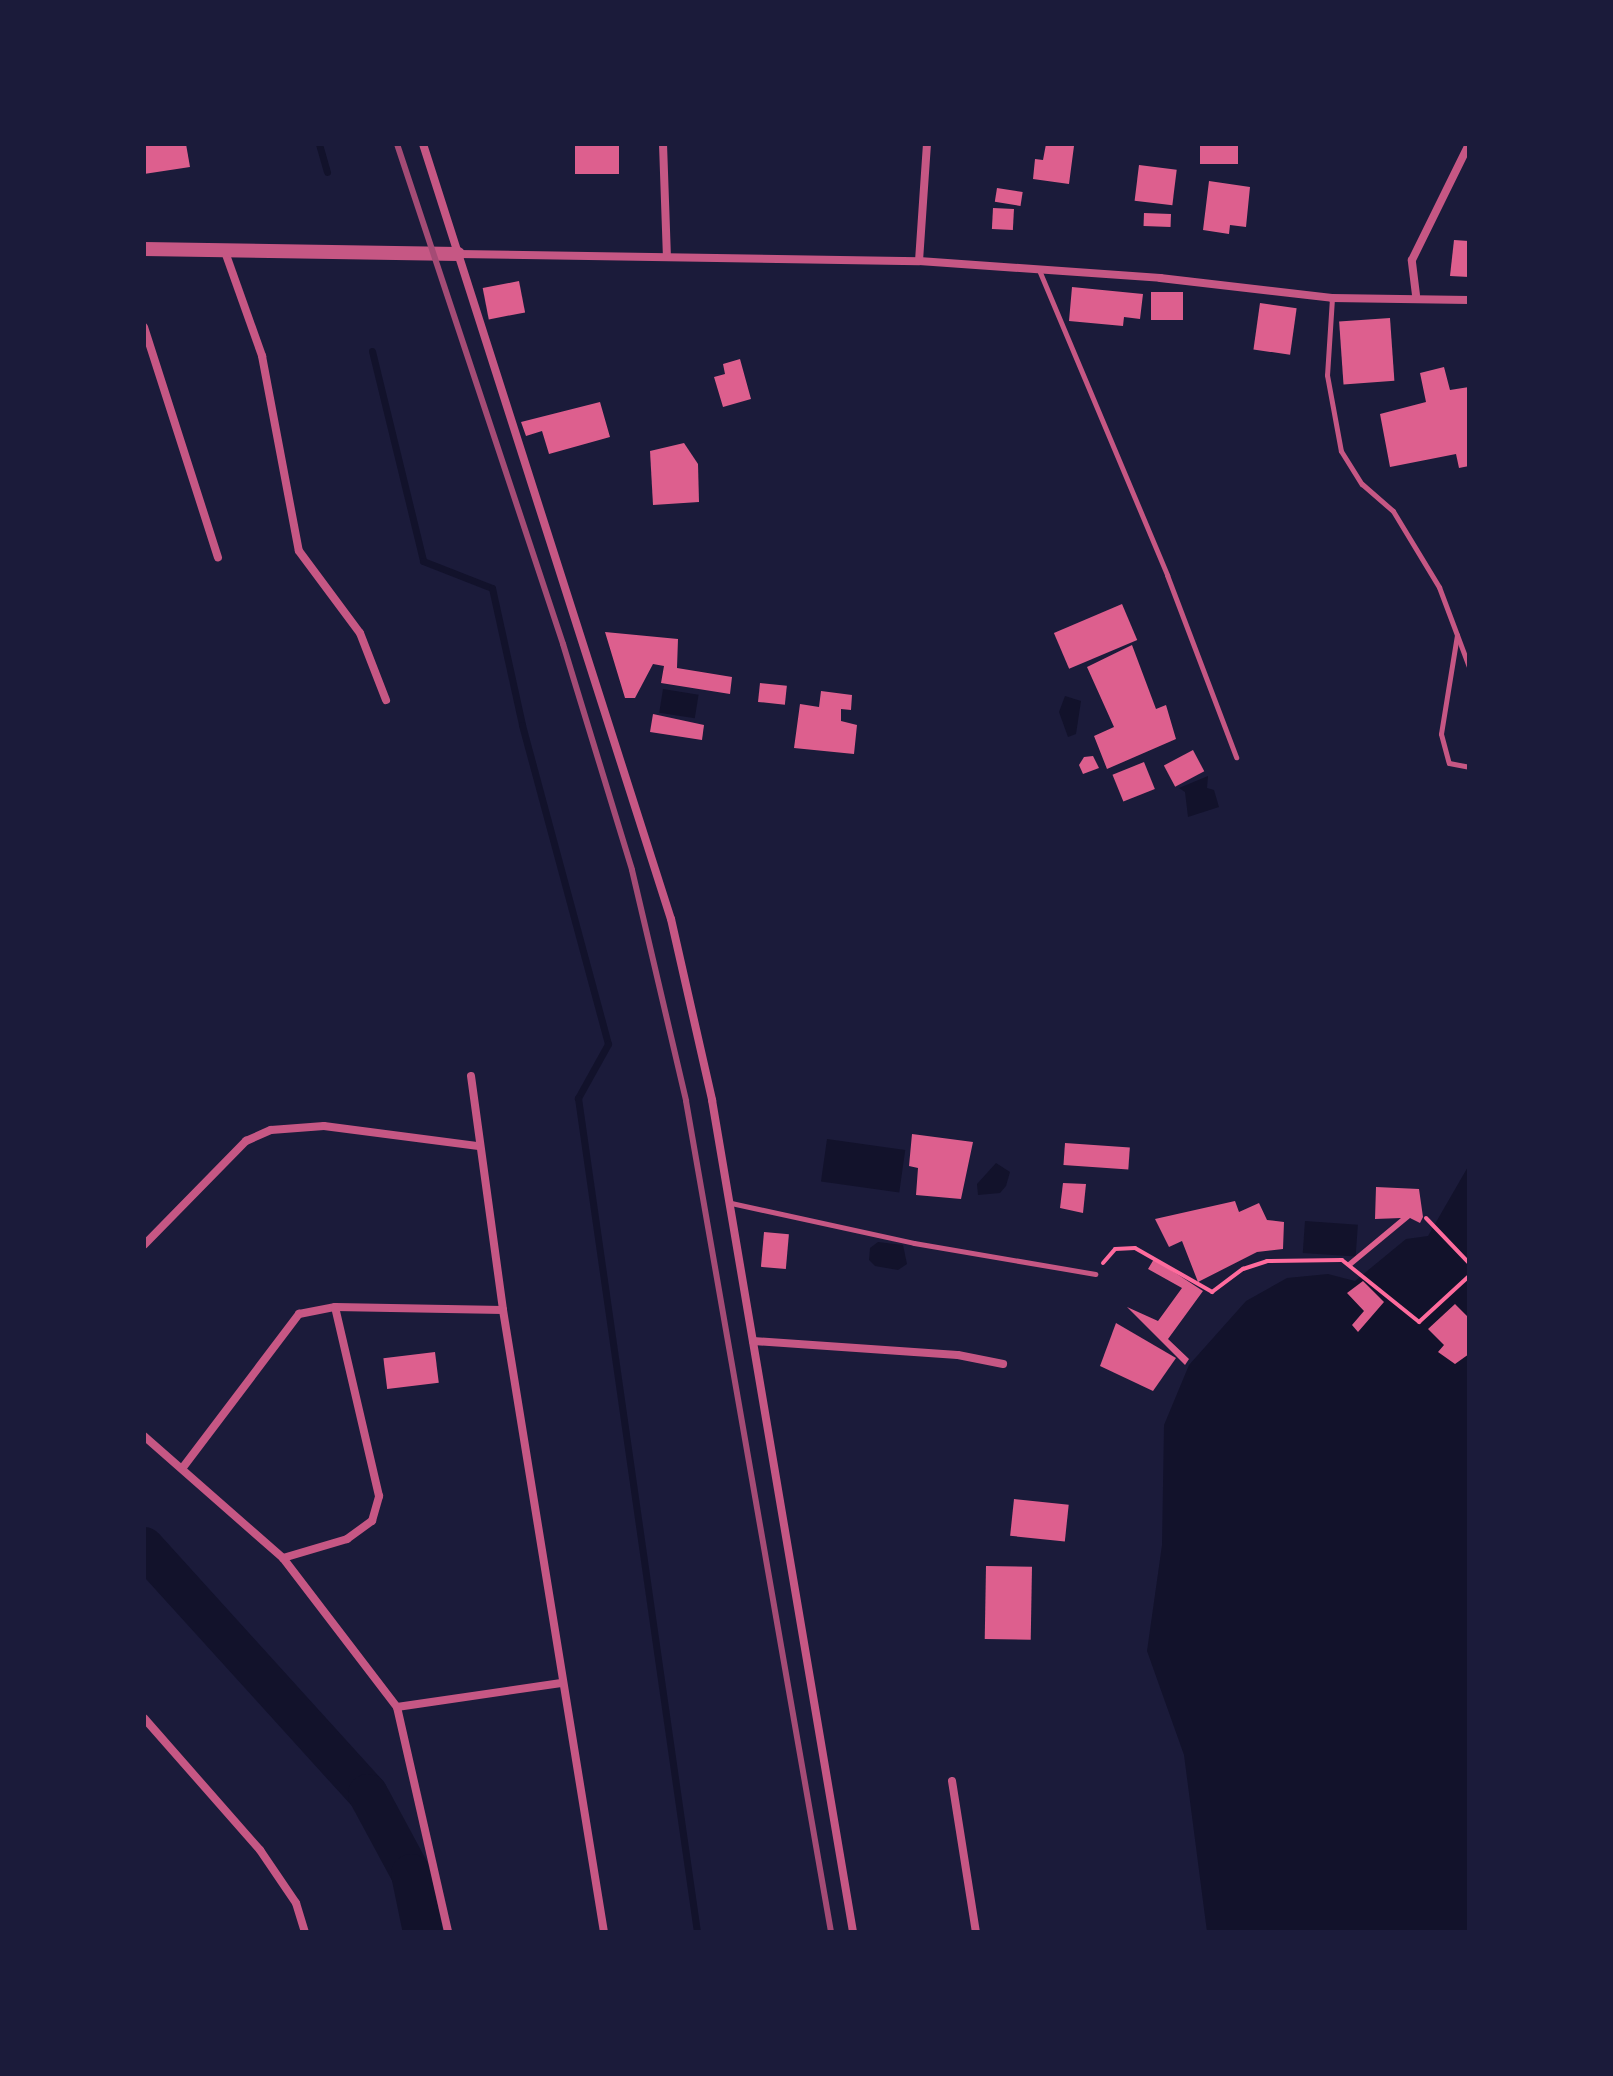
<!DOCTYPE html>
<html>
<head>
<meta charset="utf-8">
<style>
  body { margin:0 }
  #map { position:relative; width:1613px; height:2076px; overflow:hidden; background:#1b1b3a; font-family:Inter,sans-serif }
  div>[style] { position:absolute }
  .water>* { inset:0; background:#12122b; transform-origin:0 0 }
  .stream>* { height:7px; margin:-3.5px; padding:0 3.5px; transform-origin:3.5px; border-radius:3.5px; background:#12122b }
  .river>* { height:40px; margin:-20px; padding:0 20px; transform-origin:20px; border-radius:20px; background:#12122b }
  .building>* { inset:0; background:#dd5f8e; transform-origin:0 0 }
  .path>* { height:4px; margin:-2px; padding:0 2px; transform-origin:2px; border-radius:2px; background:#ff6b9d }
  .service>* { height:5px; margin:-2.5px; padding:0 2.5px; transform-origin:2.5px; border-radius:2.5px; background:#c65784 }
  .minor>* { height:8px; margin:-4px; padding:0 4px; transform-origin:4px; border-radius:4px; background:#c65784 }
  .tertiary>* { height:14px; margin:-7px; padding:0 7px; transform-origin:7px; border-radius:7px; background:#c65784 }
  .rail>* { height:6px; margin:-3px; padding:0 3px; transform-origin:3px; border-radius:3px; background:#a44b75 }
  span { translate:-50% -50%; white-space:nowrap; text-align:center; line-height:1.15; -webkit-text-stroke:6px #1b1b3a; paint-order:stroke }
  .frame { position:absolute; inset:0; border:146px solid #1b1b3a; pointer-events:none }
</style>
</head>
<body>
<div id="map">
  <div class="water">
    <div style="left:663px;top:689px;width:36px;height:24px;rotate:9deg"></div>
    <div style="clip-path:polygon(1065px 696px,1081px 701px,1076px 734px,1068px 737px,1059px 712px)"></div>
    <div style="clip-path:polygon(1208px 776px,1207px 788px,1214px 790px,1219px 807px,1188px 817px,1185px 792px,1179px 788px)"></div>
    <div style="left:827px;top:1139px;width:79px;height:43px;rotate:8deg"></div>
    <div style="clip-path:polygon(996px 1163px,1010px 1172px,1006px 1186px,1000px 1193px,978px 1195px,977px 1184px)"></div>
    <div style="clip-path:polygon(1469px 1165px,1469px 1932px,1207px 1932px,1184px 1755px,1147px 1651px,1162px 1545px,1164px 1425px,1189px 1365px,1246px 1301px,1287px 1278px,1328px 1274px,1355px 1281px,1406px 1239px,1428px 1236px)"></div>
    <div style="left:1305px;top:1221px;width:53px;height:32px;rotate:4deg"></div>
    <div style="clip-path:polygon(878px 1242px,903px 1245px,907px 1264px,898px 1270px,875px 1266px,869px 1260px,870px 1248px)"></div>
  </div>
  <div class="stream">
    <div style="left:319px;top:144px;width:29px;rotate:74deg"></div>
    <div style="left:372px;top:351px;width:216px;rotate:76.3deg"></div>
    <div style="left:423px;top:561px;width:74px;rotate:21.4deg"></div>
    <div style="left:492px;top:588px;width:140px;rotate:77.6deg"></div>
    <div style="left:522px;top:725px;width:330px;rotate:74.9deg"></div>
    <div style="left:608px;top:1044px;width:62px;rotate:119.1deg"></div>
    <div style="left:578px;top:1098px;width:842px;rotate:81.88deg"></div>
  </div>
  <div class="river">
    <div style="left:144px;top:1547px;width:333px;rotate:47.8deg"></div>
    <div style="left:368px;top:1794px;width:91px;rotate:61.7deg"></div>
    <div style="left:411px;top:1874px;width:59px;rotate:78.3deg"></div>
  </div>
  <div class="building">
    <div style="clip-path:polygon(144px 144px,186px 144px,190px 167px,144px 174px)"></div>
    <div style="left:575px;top:144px;width:44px;height:30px"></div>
    <div style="clip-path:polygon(1046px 144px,1074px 146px,1069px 184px,1033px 179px,1035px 159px,1043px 160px)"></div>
    <div style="left:1200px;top:144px;width:38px;height:20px"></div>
    <div style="left:1139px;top:165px;width:38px;height:36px;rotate:7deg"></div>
    <div style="clip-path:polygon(1209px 181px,1250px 187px,1246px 227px,1230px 225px,1229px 234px,1203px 230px)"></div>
    <div style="left:997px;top:188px;width:26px;height:14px;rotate:9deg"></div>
    <div style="left:993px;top:208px;width:21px;height:21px;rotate:3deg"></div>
    <div style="left:1144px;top:213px;width:27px;height:13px;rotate:2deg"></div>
    <div style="clip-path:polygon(1454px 240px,1469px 241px,1469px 277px,1450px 276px)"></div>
    <div style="left:519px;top:281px;width:32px;height:37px;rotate:79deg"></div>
    <div style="clip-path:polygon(1072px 287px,1143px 294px,1140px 319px,1124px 317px,1123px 326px,1069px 321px)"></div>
    <div style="left:1151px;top:292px;width:32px;height:28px"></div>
    <div style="left:1260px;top:303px;width:37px;height:47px;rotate:8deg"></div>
    <div style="left:1390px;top:318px;width:63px;height:51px;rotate:86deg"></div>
    <div style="clip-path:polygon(740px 359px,751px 399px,723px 407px,714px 377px,725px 374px,723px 364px)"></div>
    <div style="clip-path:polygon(1444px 367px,1450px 390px,1469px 387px,1469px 466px,1459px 468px,1456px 454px,1390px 467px,1380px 414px,1426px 402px,1420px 373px)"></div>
    <div style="clip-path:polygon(600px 402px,610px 437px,549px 454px,542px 431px,526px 436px,521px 422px)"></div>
    <div style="clip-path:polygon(684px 443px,698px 464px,699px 502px,653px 505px,650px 451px)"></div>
    <div style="left:1122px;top:604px;width:39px;height:74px;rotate:67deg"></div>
    <div style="clip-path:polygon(605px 632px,678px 639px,677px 668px,732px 677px,730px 694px,661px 683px,664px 666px,653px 664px,635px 698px,625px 698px)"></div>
    <div style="clip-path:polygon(1132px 645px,1156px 709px,1166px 705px,1176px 739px,1107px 769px,1094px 736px,1114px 727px,1087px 667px)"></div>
    <div style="left:760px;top:683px;width:27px;height:19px;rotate:6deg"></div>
    <div style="clip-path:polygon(821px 691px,852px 695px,851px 710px,841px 709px,841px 721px,857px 725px,854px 754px,794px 748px,800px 704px,819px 707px)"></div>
    <div style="clip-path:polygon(653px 714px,704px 725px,702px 740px,650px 732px)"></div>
    <div style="left:1193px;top:750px;width:24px;height:33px;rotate:62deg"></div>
    <div style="clip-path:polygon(1093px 756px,1099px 768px,1083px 774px,1079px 765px,1084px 757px)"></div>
    <div style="left:1144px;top:762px;width:29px;height:34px;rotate:68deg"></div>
    <div style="clip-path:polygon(912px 1134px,973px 1142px,961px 1199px,916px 1195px,918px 1168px,909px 1166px)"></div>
    <div style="left:1065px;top:1143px;width:65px;height:22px;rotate:4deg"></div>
    <div style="clip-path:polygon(1063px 1183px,1086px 1184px,1083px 1213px,1060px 1208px)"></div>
    <div style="clip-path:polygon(1376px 1187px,1419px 1189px,1423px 1217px,1420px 1223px,1410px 1218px,1352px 1266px,1347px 1263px,1401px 1218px,1375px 1219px)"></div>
    <div style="clip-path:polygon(1235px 1201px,1239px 1212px,1259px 1203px,1267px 1220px,1284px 1222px,1283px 1249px,1257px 1252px,1198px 1282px,1182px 1241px,1169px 1247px,1155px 1219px)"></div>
    <div style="left:764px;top:1232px;width:25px;height:35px;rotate:5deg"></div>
    <div style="clip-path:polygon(1154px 1259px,1203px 1291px,1168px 1339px,1189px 1359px,1185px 1365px,1127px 1307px,1158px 1321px,1182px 1288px,1148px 1269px)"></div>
    <div style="clip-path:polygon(1363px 1281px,1384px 1302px,1358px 1332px,1352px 1325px,1364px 1311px,1347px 1293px)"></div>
    <div style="clip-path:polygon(1455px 1304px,1469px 1318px,1469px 1354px,1455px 1364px,1438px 1352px,1444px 1345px,1428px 1329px)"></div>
    <div style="clip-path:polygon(1116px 1323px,1176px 1358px,1153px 1391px,1100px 1366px)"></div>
    <div style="left:435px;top:1352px;width:31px;height:52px;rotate:83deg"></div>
    <div style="left:1014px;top:1499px;width:55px;height:37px;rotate:6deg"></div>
    <div style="left:986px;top:1566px;width:46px;height:73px;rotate:1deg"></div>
  </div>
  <div class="path">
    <div style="left:1426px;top:1218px;width:62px;rotate:46.3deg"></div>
    <div style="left:1103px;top:1263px;width:18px;rotate:-49deg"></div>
    <div style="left:1115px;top:1249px;width:20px;rotate:-3deg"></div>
    <div style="left:1135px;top:1248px;width:89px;rotate:29.7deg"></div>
    <div style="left:1212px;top:1292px;width:39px;rotate:-37deg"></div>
    <div style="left:1243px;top:1269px;width:25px;rotate:-18deg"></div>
    <div style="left:1267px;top:1261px;width:75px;rotate:-0.8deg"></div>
    <div style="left:1342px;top:1260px;width:99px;rotate:38.8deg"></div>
    <div style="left:1419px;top:1322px;width:68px;rotate:-42.6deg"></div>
  </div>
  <div class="service">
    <div style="left:1039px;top:270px;width:331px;rotate:67.2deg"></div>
    <div style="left:1167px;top:575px;width:195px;rotate:69.2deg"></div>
    <div style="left:1332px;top:298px;width:77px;rotate:93.7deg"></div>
    <div style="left:1327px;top:375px;width:77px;rotate:79.6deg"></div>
    <div style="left:1341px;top:451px;width:39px;rotate:58deg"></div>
    <div style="left:1362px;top:484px;width:41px;rotate:41.1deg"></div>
    <div style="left:1393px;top:511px;width:89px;rotate:58.8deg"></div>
    <div style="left:1439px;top:587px;width:85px;rotate:69.4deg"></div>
    <div style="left:1457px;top:635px;width:100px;rotate:99.2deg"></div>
    <div style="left:1441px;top:734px;width:30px;rotate:75deg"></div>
    <div style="left:1449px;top:763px;width:20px;rotate:11deg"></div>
    <div style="left:731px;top:1203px;width:187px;rotate:12.3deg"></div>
    <div style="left:914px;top:1243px;width:184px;rotate:9.7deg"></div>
  </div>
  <div class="minor">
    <div style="left:423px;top:144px;width:814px;rotate:72.26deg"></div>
    <div style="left:671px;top:919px;width:186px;rotate:77.2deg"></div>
    <div style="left:712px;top:1100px;width:844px;rotate:80.38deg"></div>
    <div style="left:663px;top:144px;width:112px;rotate:88deg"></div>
    <div style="left:224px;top:249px;width:114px;rotate:70.4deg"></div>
    <div style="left:262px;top:356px;width:198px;rotate:79.3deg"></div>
    <div style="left:299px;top:551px;width:102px;rotate:53.4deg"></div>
    <div style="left:360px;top:633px;width:72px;rotate:68.8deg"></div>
    <div style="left:458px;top:254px;width:461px;rotate:0.9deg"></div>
    <div style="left:919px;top:261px;width:242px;rotate:4deg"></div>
    <div style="left:1160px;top:278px;width:173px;rotate:6.6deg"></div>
    <div style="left:1332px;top:298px;width:137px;rotate:0.8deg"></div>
    <div style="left:919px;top:261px;width:117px;rotate:-86.1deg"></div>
    <div style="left:1416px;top:295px;width:35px;rotate:-97deg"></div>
    <div style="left:1412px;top:260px;width:129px;rotate:-63.8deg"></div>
    <div style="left:144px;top:327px;width:242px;rotate:72.2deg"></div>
    <div style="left:471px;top:1076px;width:236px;rotate:82.2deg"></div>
    <div style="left:503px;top:1310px;width:630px;rotate:80.78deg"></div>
    <div style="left:144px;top:1245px;width:146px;rotate:-45.6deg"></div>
    <div style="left:246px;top:1141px;width:27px;rotate:-24deg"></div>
    <div style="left:271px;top:1130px;width:53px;rotate:-4.3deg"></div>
    <div style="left:324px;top:1126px;width:156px;rotate:7.4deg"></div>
    <div style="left:753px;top:1341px;width:205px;rotate:3.9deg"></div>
    <div style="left:958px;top:1355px;width:46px;rotate:11.3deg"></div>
    <div style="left:144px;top:1436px;width:185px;rotate:41.3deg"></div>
    <div style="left:283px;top:1558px;width:188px;rotate:52.6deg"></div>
    <div style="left:397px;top:1707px;width:231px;rotate:77.2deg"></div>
    <div style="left:184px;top:1466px;width:191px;rotate:-52.9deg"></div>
    <div style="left:299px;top:1314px;width:37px;rotate:-11deg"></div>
    <div style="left:335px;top:1307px;width:168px;rotate:1deg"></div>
    <div style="left:283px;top:1558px;width:67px;rotate:-16.5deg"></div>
    <div style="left:347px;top:1539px;width:31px;rotate:-36deg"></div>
    <div style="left:372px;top:1521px;width:26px;rotate:-74deg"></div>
    <div style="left:379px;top:1496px;width:194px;rotate:-103.1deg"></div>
    <div style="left:397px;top:1707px;width:166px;rotate:-8.3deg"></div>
    <div style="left:144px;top:1718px;width:176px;rotate:48.7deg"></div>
    <div style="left:260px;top:1850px;width:64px;rotate:55.8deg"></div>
    <div style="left:296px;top:1903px;width:30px;rotate:73deg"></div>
    <div style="left:952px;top:1781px;width:153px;rotate:81deg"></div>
  </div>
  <div class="tertiary">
    <div style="left:144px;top:249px;width:314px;rotate:0.9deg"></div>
  </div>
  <div class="rail">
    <div style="left:397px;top:144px;width:527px;rotate:71.63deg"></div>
    <div style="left:563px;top:644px;width:236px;rotate:73deg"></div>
    <div style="left:632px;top:870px;width:237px;rotate:76.8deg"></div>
    <div style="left:686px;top:1101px;width:844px;rotate:80.1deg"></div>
  </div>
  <div class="frame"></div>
</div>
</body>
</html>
